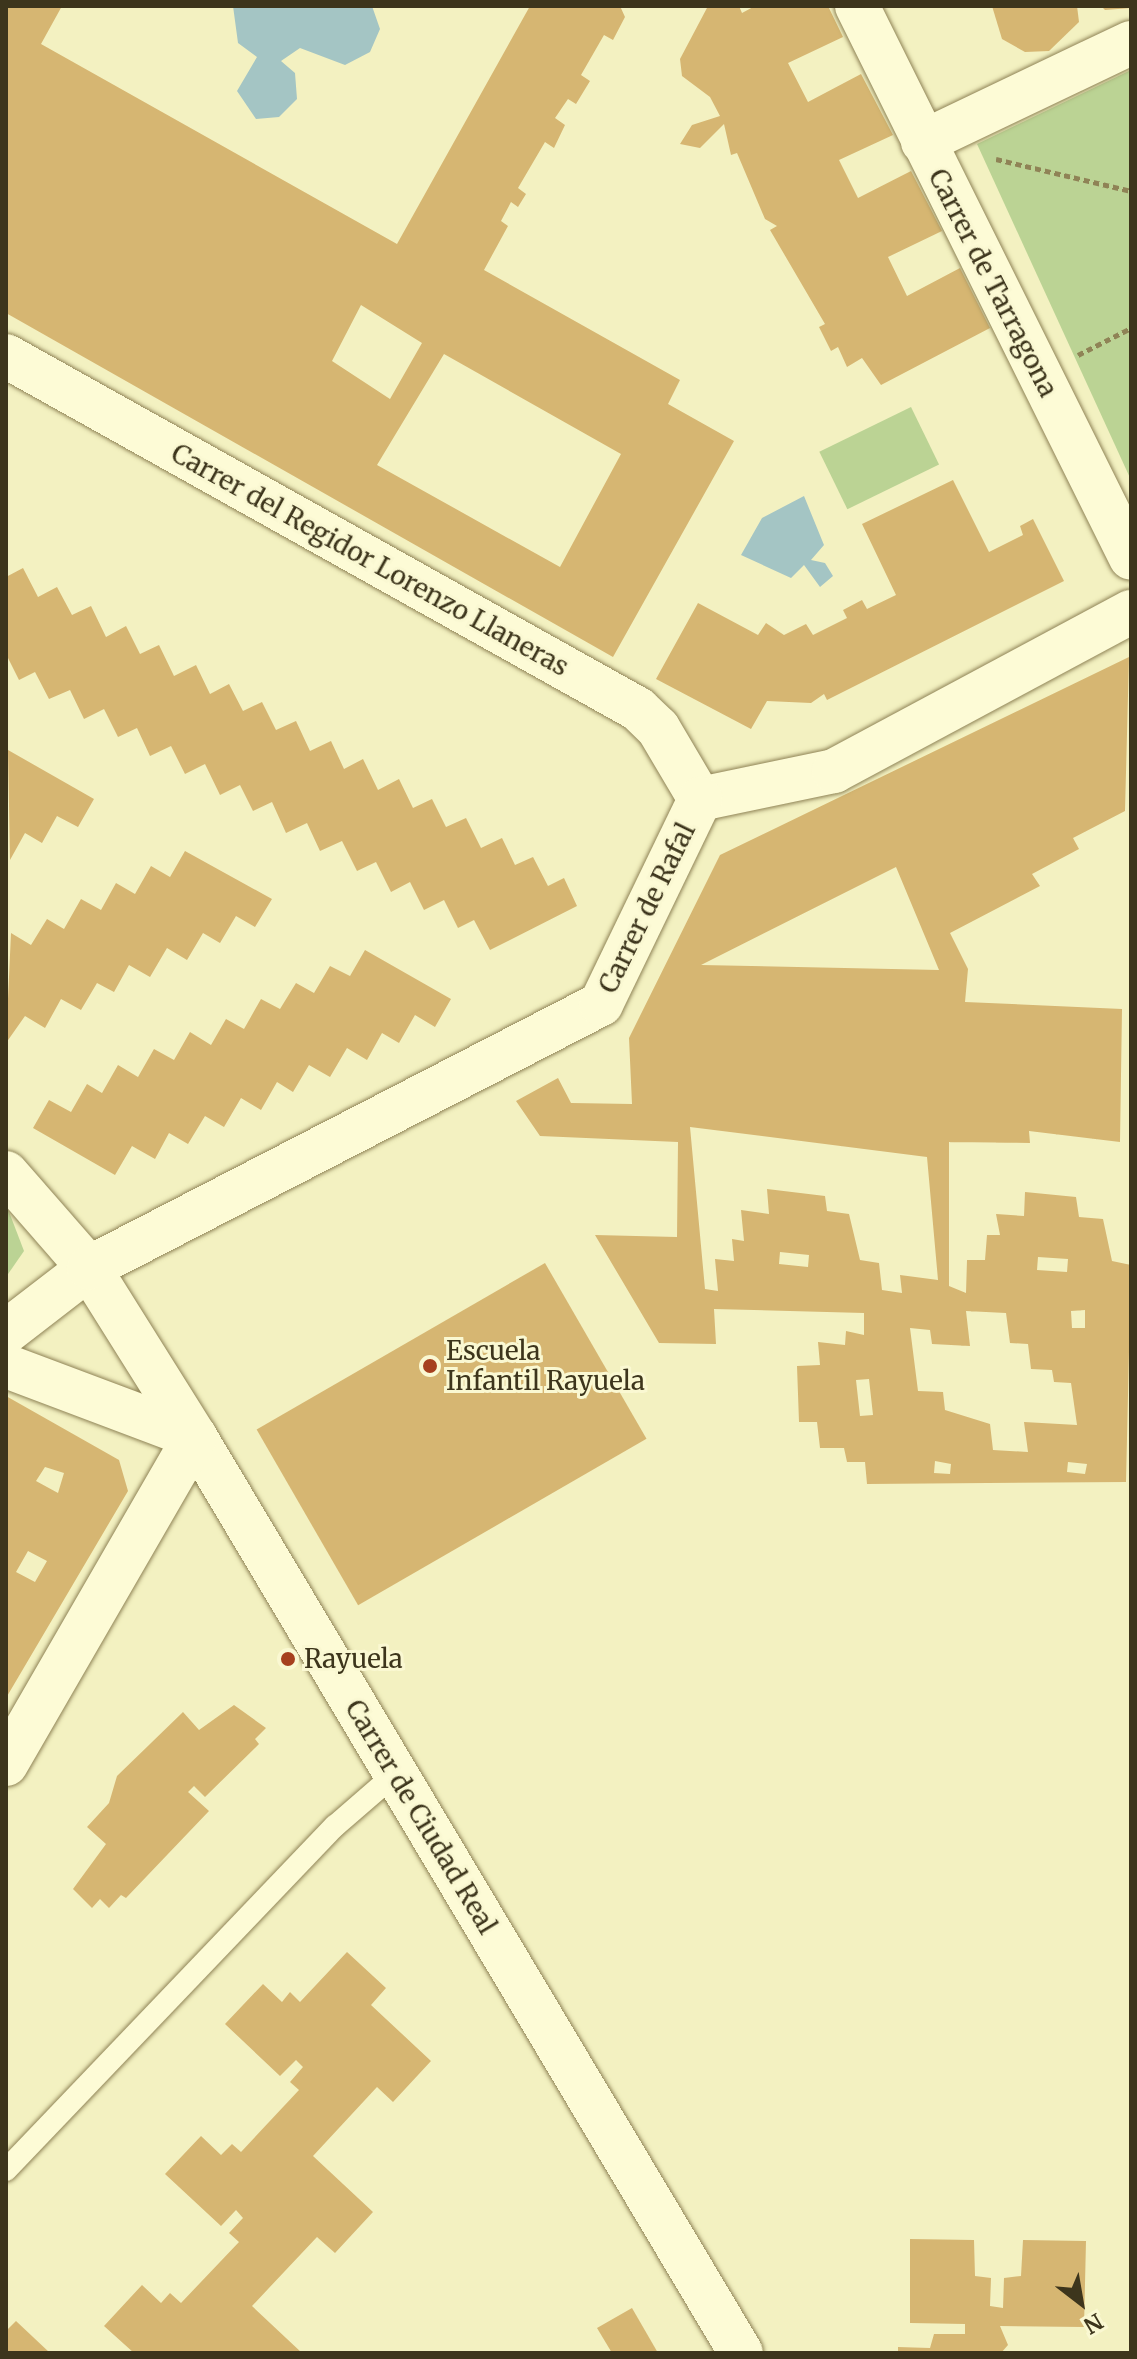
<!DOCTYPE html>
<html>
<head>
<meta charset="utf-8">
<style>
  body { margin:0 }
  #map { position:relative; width:1137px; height:2359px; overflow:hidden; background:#f3f1c1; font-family:Merriweather,serif }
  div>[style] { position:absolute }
  .green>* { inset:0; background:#bbd394; transform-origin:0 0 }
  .water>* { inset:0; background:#a4c5c4 }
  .building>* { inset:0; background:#d6b672; transform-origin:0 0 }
  .path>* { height:5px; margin-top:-2.5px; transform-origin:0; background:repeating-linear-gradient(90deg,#8f8356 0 6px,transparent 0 10px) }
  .roads { filter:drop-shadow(0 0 2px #8f8356) drop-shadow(0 0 2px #8f8356) }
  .lane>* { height:22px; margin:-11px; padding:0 11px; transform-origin:11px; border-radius:11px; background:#fdfbd6 }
  .street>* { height:44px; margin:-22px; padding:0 22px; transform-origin:22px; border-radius:22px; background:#fdfbd6 }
  .dots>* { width:22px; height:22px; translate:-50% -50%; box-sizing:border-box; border:4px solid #faf8d2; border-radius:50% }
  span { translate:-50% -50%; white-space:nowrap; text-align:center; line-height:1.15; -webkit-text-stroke:6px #faf8d2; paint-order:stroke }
  .street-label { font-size:26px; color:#3d351c }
  .poi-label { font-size:26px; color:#3d351c }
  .left { translate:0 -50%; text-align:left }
  .frame { position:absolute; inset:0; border:8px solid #3d351c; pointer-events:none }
  .north { position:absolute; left:1041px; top:2263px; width:80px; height:80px; -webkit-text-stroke:6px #faf8d2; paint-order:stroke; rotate:149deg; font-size:22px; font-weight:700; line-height:32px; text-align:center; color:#3d351c }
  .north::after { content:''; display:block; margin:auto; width:28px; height:36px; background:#3d351c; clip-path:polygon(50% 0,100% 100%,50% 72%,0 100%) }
</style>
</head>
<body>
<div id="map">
  <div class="green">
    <div style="clip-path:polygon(1131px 70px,1131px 480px,977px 144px)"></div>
    <div style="left:911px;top:407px;width:64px;height:102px;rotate:64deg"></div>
    <div style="clip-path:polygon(6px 1204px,24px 1251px,6px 1277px)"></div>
  </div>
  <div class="water">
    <div style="clip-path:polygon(233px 6px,372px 6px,380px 29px,370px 52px,345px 65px,300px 48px,281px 61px,295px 73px,297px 99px,279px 117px,256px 119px,237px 91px,257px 57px,238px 43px)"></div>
    <div style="clip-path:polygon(804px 496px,824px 545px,811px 560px,825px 563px,833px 576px,820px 587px,804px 565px,791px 578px,741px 555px,762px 518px)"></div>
  </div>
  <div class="building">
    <div style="clip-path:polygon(evenodd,6px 6px,62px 6px,41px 44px,397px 244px,530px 6px,620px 6px,625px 17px,613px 40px,604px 35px,581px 75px,590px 81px,576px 104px,568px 99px,555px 118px,565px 125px,554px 148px,545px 142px,518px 188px,526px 194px,518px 207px,511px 202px,501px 221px,508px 226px,484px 270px,680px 380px,668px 404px,734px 441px,613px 657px,6px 313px,6px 6px,361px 305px,422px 343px,390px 399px,332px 361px,361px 305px,6px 6px,444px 354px,621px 454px,560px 567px,377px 465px,444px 354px)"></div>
    <div style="clip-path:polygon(708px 6px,739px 6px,742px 13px,755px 6px,828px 6px,843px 37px,788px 63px,808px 102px,861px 74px,893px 135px,839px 160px,858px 198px,911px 171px,942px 231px,888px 257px,907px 296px,960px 268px,990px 328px,881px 385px,862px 358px,847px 367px,838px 347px,831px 351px,819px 327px,825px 324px,770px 230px,777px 226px,765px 219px,737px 153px,731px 155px,724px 124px,700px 148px,680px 144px,692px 125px,720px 116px,710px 97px,682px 76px,680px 59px)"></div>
    <div style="clip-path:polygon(992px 6px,1077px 6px,1079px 22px,1049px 51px,1025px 52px,1002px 39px)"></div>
    <div style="clip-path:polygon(1101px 6px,1131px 6px,1131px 8px,1105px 10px)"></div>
    <div style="clip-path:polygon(953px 480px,989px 552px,1023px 535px,1020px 526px,1033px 519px,1064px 581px,827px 700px,824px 694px,811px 703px,767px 701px,751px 729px,656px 679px,698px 603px,758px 635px,766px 623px,784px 635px,806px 624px,813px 635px,847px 618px,843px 610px,862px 600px,867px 609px,896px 595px,862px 524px)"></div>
    <div style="clip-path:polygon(23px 568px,38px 597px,57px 587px,72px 615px,91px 606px,106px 637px,126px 626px,140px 654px,159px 645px,174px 676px,196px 665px,210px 694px,229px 684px,243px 711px,262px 702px,276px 730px,296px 721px,310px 751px,331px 741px,344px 769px,363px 759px,378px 790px,399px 779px,413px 808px,432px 799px,446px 827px,466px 818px,481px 848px,502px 838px,515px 865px,533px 857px,548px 886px,564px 878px,577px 906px,490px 950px,474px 920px,458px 928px,444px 900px,424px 910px,410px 882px,391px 892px,376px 862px,357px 871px,342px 841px,320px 851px,307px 823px,286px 833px,272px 802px,253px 811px,240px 785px,220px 795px,205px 764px,185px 774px,171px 746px,150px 756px,137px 728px,118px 737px,104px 709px,84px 719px,70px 690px,49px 699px,35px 672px,19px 680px,6px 654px,6px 577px)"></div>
    <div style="clip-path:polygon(evenodd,1129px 657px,1125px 811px,1073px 838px,1079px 849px,1032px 874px,1040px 886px,950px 933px,968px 969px,965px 1002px,1122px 1009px,1120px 1142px,1029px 1131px,1030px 1143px,949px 1142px,949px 1286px,966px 1293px,967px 1260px,985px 1260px,987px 1235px,1000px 1235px,996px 1214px,1024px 1216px,1025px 1192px,1076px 1197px,1079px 1217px,1103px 1219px,1112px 1261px,1131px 1265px,1126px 1482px,867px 1484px,865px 1462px,847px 1462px,844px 1448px,820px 1448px,817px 1422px,799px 1422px,797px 1366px,820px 1365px,818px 1342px,845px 1345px,846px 1331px,864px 1335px,864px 1313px,714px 1309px,716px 1344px,659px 1343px,595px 1235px,677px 1237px,678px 1142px,540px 1136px,516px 1101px,558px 1078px,571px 1103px,632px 1104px,629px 1038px,720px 855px,1129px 657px,896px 867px,939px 970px,701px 965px,896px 867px,1129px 657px,690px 1127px,927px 1157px,938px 1280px,900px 1275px,902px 1293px,882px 1290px,879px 1263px,860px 1260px,849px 1214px,827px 1211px,825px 1196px,767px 1189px,769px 1214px,741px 1210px,744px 1241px,732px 1239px,734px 1261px,715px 1259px,718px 1291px,705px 1289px,690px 1127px,1129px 657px,780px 1252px,809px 1255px,808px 1267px,779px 1264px,780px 1252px,1129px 657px,1038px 1257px,1068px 1259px,1067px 1272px,1037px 1270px,1038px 1257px,1129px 657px,1085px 1310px,1085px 1328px,1072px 1328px,1071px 1311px,1085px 1310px,1129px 657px,966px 1311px,1006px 1313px,1010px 1343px,1028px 1344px,1031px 1369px,1052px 1370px,1054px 1382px,1071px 1383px,1077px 1425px,1024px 1422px,1028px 1452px,993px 1450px,990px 1424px,945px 1410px,943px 1392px,918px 1391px,910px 1328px,930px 1330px,932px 1344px,970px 1346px,966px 1311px,1129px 657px,869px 1379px,873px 1415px,860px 1416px,856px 1380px,869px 1379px,1129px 657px,935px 1461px,951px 1464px,950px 1474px,934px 1473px,935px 1461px,1129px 657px,1068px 1462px,1087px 1464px,1085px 1474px,1067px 1472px,1068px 1462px)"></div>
    <div style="clip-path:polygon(8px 750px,94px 799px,78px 827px,57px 816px,42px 843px,25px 833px,10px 860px)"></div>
    <div style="clip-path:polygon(185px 851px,272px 899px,255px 927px,236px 916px,220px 943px,203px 933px,187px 960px,167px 948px,150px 977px,129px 965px,114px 992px,97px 983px,81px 1010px,61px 999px,45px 1028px,25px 1016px,6px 1043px,11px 933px,31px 945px,47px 919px,64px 929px,81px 899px,101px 910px,116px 883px,135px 894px,151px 866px,170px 877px)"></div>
    <div style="clip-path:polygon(365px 950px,451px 999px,435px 1027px,415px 1015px,399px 1043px,382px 1033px,367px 1060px,347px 1048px,330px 1077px,309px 1065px,293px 1092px,277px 1082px,261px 1110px,241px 1098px,224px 1127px,205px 1116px,188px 1144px,169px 1133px,155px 1159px,132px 1146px,115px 1175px,33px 1128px,49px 1100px,71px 1112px,87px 1084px,102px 1093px,118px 1065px,138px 1077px,154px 1049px,174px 1060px,190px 1032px,211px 1045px,226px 1019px,244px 1029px,261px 999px,280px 1009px,296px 983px,314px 993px,330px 966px,350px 976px)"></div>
    <div style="left:545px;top:1263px;width:203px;height:333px;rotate:60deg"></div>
    <div style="clip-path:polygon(evenodd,6px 1396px,119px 1460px,128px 1491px,6px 1698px,6px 1396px,45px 1467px,64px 1473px,58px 1493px,36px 1481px,45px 1467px,6px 1396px,28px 1551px,47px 1561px,35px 1582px,16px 1572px,28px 1551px)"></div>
    <div style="clip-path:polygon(234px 1705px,266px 1728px,255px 1739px,259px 1744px,205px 1797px,194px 1786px,188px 1792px,209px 1811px,126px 1898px,121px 1895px,109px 1908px,100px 1899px,92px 1908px,73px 1889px,106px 1844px,87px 1827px,109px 1803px,117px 1776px,183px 1712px,199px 1730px)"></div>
    <div style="clip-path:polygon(347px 1952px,386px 1988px,371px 2005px,431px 2061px,393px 2102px,377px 2087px,313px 2156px,373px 2212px,335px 2253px,317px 2237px,252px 2306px,302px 2353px,134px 2353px,104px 2326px,142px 2285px,161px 2303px,170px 2293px,181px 2303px,239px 2242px,229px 2233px,243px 2218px,236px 2210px,221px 2226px,165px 2174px,201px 2136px,221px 2155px,232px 2144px,241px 2152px,299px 2090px,290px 2082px,303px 2067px,296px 2060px,280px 2076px,225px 2024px,263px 1984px,282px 2002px,290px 1992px,300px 2002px)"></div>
    <div style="clip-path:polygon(910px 2239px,974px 2240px,975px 2276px,991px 2278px,990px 2306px,1003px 2308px,1004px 2278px,1021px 2276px,1023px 2240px,1086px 2241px,1084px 2327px,1000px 2326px,1008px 2345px,1001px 2353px,898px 2353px,898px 2347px,930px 2348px,934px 2334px,965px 2334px,965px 2324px,910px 2323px)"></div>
    <div style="clip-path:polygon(632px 2308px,658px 2353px,612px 2353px,597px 2328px)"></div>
    <div style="clip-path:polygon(16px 2321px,50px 2353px,6px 2353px,6px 2331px)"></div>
  </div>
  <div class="path">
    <div style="left:996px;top:159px;width:139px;rotate:13.3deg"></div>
    <div style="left:1078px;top:355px;width:59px;rotate:-27deg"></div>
  </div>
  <div class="roads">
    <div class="lane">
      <div style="left:6px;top:2170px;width:476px;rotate:-46.3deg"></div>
      <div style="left:335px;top:1826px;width:79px;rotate:-40.9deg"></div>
    </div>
    <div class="street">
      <div style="left:857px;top:6px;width:616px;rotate:63.6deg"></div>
      <div style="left:923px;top:142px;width:230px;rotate:-25.5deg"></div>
      <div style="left:6px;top:356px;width:724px;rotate:29.19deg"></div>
      <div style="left:638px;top:709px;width:28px;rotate:44deg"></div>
      <div style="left:658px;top:728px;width:82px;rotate:59.4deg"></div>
      <div style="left:700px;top:799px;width:137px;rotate:-11.8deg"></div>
      <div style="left:834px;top:771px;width:337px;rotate:-28.2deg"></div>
      <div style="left:6px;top:1173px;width:126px;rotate:48.9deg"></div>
      <div style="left:89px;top:1268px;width:199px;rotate:57.9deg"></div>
      <div style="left:195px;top:1437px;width:1066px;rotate:59.2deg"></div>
      <div style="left:6px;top:1332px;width:105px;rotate:-37.6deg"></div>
      <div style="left:89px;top:1268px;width:576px;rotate:-27.28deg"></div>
      <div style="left:601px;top:1004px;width:228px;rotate:-64.2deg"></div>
      <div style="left:6px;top:1366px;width:202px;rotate:20.6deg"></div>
      <div style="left:6px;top:1764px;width:378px;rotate:-60deg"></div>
    </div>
  </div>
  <div class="dots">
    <div style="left:430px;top:1366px;background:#a6401e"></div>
    <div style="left:288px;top:1659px;background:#a6401e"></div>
  </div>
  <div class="street-label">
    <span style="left:993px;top:283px;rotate:63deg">Carrer de Tarragona</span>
    <span style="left:370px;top:560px;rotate:29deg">Carrer del Regidor Lorenzo Llaneras</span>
    <span style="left:647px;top:908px;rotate:-64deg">Carrer de Rafal</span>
    <span style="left:421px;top:1817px;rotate:59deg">Carrer de Ciudad Real</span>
  </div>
  <div class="poi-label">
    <span class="left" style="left:446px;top:1366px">Escuela<br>Infantil Rayuela</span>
    <span class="left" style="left:304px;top:1659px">Rayuela</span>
  </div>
  <div class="frame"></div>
  <div class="north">N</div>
</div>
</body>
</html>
